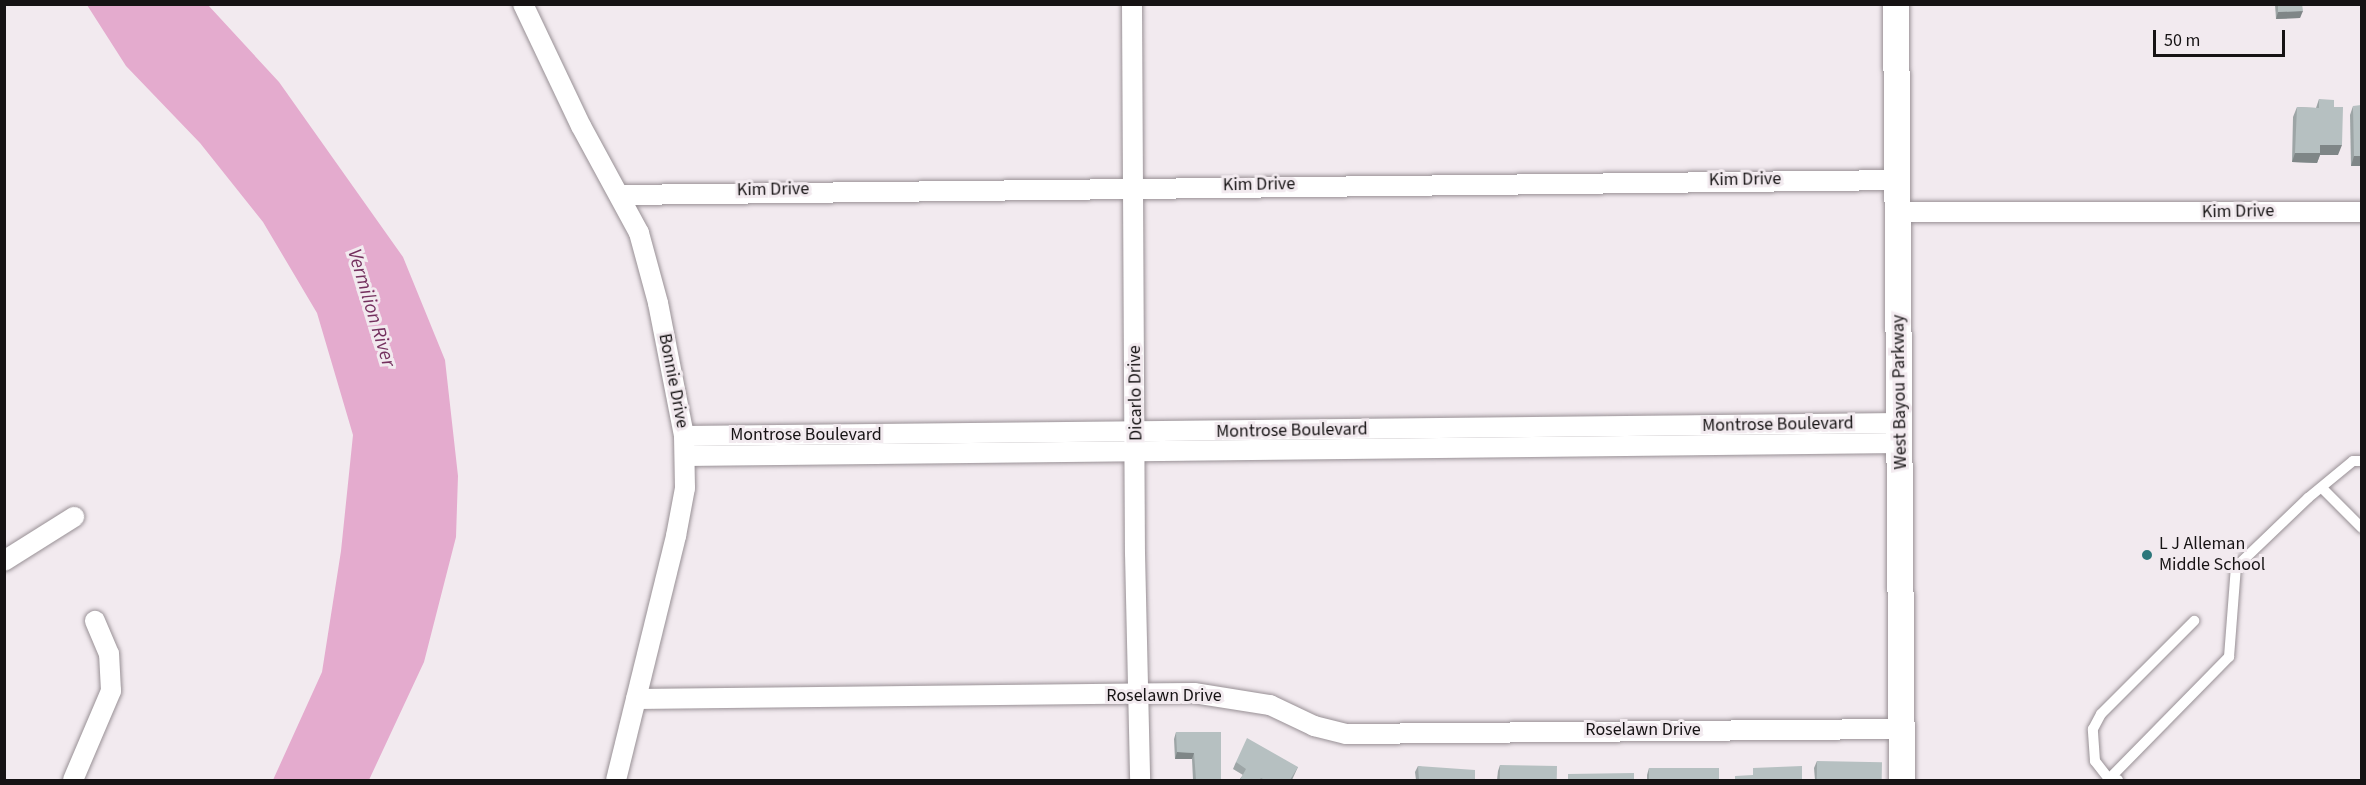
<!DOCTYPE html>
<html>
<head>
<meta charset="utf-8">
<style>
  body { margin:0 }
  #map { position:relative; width:2366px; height:785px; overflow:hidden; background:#f2eaef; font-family:"Source Sans 3",sans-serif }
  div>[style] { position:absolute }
  .water>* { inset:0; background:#e4abce }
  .roads { filter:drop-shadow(0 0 2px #989095) drop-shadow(0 0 2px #989095) }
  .service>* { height:10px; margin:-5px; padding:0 5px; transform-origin:5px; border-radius:5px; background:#fff }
  .minor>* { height:20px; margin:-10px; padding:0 10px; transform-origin:10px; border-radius:10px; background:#fff }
  .tertiary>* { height:26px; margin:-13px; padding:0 13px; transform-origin:13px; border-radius:13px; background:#fff }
  .wall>* { inset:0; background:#9da5a6 }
  .shaded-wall>* { inset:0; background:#7f8687 }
  .building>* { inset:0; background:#b6c0c1; transform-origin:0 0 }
  .dots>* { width:16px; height:16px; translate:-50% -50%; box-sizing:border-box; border:3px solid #f2eaef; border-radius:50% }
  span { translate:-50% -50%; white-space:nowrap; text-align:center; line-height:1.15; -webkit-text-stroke:6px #f2eaef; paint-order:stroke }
  .street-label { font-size:18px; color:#161314 }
  .poi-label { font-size:18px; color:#161314 }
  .left { translate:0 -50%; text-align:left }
  .water-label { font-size:20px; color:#74305e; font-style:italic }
  .frame { position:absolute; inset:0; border:6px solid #161314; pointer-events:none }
  .scale { position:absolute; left:2153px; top:30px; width:132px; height:27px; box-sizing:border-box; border:3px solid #161314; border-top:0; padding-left:8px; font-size:18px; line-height:21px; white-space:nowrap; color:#161314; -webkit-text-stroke:4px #f2eaef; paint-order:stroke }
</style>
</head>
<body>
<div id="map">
  <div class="water">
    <div style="clip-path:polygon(87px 5px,208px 5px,279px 82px,403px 257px,445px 360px,458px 476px,456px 537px,424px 662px,369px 780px,273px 780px,322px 672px,341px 551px,353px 435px,317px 313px,263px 222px,200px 143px,126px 66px)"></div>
  </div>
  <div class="roads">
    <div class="service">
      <div style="left:2323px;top:489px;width:55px;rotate:45deg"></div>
      <div style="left:2108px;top:780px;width:173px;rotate:-45.5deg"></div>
      <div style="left:2229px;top:657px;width:90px;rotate:-85.6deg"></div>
      <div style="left:2236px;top:567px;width:100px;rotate:-43.8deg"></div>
      <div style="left:2308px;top:498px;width:58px;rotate:-39.4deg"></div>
      <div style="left:2353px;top:461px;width:9px"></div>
      <div style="left:2118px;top:780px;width:9px;rotate:-174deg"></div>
      <div style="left:2109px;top:779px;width:23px;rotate:-128deg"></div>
      <div style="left:2095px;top:761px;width:32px;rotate:-94deg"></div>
      <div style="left:2093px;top:729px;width:17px;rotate:-62deg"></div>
      <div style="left:2101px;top:714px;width:132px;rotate:-45deg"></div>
    </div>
    <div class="minor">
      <div style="left:523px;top:4px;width:135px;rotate:64.6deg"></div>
      <div style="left:581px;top:126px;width:122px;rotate:61.5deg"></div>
      <div style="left:639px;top:233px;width:73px;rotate:74.8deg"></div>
      <div style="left:658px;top:303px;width:136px;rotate:78.9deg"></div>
      <div style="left:684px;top:436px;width:52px;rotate:88.9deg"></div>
      <div style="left:685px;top:488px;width:49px;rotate:100.6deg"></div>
      <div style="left:676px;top:536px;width:251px;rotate:103.8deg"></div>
      <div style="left:1132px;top:4px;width:549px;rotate:89.69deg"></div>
      <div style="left:1135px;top:553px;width:227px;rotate:88.7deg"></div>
      <div style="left:620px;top:195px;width:1277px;rotate:-0.67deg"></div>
      <div style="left:1899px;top:212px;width:463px"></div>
      <div style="left:684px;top:436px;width:1217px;rotate:-0.61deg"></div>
      <div style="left:685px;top:456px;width:1217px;rotate:-0.61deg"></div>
      <div style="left:4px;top:561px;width:83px;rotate:-32.2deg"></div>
      <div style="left:636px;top:699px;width:558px;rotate:-0.62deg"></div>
      <div style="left:1194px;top:693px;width:77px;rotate:9deg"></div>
      <div style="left:1270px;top:705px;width:49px;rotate:25.5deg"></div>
      <div style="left:1314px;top:726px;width:33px;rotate:14deg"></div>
      <div style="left:1346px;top:734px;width:556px;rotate:-0.52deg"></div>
      <div style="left:73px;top:780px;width:97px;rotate:-66.9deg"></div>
      <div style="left:111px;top:691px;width:37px;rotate:-93deg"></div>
      <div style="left:109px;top:654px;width:36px;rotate:-113deg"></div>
    </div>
    <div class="tertiary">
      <div style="left:1896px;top:4px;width:776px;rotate:89.56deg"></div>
    </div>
  </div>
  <div class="wall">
    <div style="clip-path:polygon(2275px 4px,2302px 4px,2300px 18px,2276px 19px)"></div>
    <div style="clip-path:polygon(2319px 99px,2334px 107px,2338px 155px,2320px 155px,2317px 163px,2292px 162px,2293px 117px,2297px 107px,2316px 108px)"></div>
    <div style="clip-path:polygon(2353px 106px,2361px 166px,2351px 166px,2350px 115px)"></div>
    <div style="clip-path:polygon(1176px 732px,1220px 780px,1193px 780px,1192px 759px,1175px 759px,1174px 739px)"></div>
    <div style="clip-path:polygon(1817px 761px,1882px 780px,1815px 780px,1814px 768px)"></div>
    <div style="clip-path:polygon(1236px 762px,1298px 767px,1292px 780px,1239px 780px,1243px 775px,1233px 769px)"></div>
    <div style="clip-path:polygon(1500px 765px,1556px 780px,1497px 780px,1498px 771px)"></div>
    <div style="clip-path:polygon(1418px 766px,1475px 780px,1416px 780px,1415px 772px)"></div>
    <div style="clip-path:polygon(1649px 768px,1719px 780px,1647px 780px,1647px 775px)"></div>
  </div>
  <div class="shaded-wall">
    <div style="clip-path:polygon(2303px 11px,2300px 18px,2276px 19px,2278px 12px)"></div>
    <div style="clip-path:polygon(2320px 145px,2342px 145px,2338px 155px,2320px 155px,2317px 163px,2292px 162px,2295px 153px)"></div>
    <div style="clip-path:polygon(2354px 156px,2361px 156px,2361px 166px,2351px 166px)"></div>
    <div style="clip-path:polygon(1177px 752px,1194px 753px,1192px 759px,1175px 759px)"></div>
  </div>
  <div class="building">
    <div style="clip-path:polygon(2278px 4px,2302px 4px,2303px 11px,2278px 12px)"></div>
    <div style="clip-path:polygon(2319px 99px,2334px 100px,2334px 107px,2343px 107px,2342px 145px,2320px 145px,2320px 153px,2295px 153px,2297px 107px,2319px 108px)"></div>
    <div style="clip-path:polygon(2361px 105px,2361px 156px,2354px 156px,2353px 106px)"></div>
    <div style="clip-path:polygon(1176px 732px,1221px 732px,1221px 780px,1196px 780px,1194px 753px,1177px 752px)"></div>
    <div style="clip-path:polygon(1247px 738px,1298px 767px,1290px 780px,1265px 780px,1261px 778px,1259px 780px,1240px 780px,1246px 769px,1236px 762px)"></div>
    <div style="left:1817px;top:761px;width:65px;height:19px;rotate:1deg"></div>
    <div style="left:1500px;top:765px;width:57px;height:15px;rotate:1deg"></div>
    <div style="clip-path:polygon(1418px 766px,1475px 770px,1475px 780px,1419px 780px)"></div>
    <div style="clip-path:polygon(1802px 766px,1802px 780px,1735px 780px,1735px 776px,1753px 775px,1753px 768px)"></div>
    <div style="left:1649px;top:768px;width:70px;height:12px"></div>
    <div style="clip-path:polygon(1634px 773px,1634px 780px,1568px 780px,1568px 774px)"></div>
  </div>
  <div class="dots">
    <div style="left:2147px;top:555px;background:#2d777b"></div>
  </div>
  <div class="street-label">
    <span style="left:1745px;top:180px;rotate:-1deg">Kim Drive</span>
    <span style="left:1259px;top:185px;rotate:-1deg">Kim Drive</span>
    <span style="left:773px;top:190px;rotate:-1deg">Kim Drive</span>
    <span style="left:2238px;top:212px;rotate:-1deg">Kim Drive</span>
    <span style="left:673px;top:381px;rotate:79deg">Bonnie Drive</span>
    <span style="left:1900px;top:392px;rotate:-91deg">West Bayou Parkway</span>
    <span style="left:1136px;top:393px;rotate:-91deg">Dicarlo Drive</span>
    <span style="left:1778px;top:425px;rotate:-1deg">Montrose Boulevard</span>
    <span style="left:1292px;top:431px;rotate:-1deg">Montrose Boulevard</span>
    <span style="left:806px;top:435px">Montrose Boulevard</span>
    <span style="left:1164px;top:696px">Roselawn Drive</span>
    <span style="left:1643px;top:730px">Roselawn Drive</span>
  </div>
  <div class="poi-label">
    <span class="left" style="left:2159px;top:555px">L J Alleman<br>Middle School</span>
  </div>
  <div class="water-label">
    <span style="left:371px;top:308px;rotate:73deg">Vermilion River</span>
  </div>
  <div class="frame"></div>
  <div class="scale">50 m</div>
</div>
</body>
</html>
